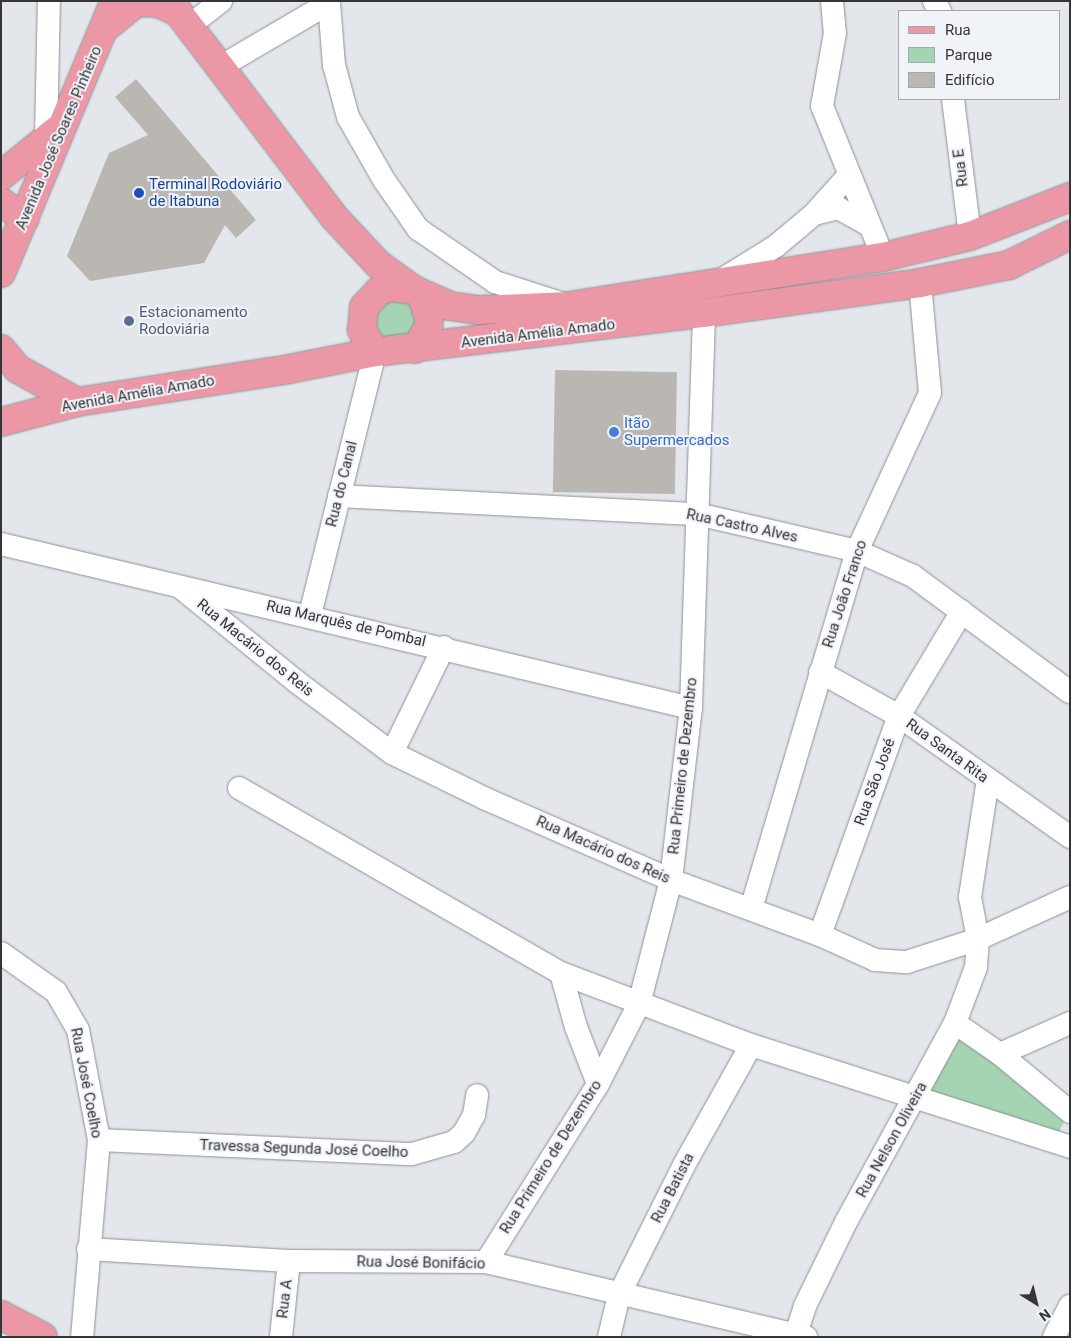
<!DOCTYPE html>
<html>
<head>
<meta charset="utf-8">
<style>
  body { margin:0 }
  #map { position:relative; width:1071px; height:1338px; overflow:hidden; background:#e3e6eb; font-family:Roboto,sans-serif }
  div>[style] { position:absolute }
  .green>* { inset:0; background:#a5d4b3 }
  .building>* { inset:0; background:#bab6b2; transform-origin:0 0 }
  .roads { filter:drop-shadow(0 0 1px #8e9195) drop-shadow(0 0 1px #8e9195) }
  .minor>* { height:22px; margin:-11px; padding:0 11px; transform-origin:11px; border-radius:11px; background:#fff }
  .major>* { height:28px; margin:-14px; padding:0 14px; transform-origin:14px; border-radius:14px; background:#ec97a6 }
  .dots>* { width:14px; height:14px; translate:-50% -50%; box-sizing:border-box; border:2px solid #f0f3f8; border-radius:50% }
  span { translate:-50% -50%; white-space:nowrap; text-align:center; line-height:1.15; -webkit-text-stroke:4px #f0f3f8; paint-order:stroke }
  .street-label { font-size:15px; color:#343537 }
  .transit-label { font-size:15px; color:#164399 }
  .left { translate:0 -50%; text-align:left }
  .service-label { font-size:15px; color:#4e5e75 }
  .shop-label { font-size:15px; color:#366cbe }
  .frame { position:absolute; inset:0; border:2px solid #343537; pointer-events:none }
  .legend { position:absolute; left:898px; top:10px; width:162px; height:90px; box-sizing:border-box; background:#f0f3f8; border:1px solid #a5a7ab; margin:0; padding:6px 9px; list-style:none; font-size:15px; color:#343537 }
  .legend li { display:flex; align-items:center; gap:10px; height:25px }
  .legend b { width:25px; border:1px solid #a5a7ab }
  .north { position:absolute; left:1011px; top:1278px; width:50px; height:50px; -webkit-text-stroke:4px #f0f3f8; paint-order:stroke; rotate:144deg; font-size:14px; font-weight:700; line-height:20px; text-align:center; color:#343537 }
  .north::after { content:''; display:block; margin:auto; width:18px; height:22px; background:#343537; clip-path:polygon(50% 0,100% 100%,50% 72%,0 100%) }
</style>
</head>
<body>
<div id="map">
  <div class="green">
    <div style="clip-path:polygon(404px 294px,419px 312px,413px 335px,390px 343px,375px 334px,371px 309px)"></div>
    <div style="clip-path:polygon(955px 1031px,1067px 1115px,1059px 1132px,928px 1095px)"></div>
  </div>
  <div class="building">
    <div style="clip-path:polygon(136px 79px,256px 220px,236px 238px,225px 225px,204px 263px,90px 281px,67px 256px,109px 153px,148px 135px,115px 97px)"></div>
    <div style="left:555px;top:370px;width:122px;height:122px;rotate:1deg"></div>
  </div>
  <div class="roads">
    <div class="minor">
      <div style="left:832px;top:1px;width:32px;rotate:85deg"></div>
      <div style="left:835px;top:33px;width:74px;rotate:100.1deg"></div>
      <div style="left:822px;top:106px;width:163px;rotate:68deg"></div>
      <div style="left:934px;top:1px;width:12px;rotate:59deg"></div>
      <div style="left:189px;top:26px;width:41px;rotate:-38deg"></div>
      <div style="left:220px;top:67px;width:126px;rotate:-30.4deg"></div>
      <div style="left:329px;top:3px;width:62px;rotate:85.4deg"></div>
      <div style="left:334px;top:65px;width:54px;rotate:74.9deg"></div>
      <div style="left:348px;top:117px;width:73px;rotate:60.3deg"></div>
      <div style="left:384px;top:180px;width:60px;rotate:55.2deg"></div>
      <div style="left:418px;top:229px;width:93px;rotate:34.5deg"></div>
      <div style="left:495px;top:282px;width:71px;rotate:17.9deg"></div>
      <div style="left:953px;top:99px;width:138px;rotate:82.9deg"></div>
      <div style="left:46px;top:139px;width:138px;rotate:-88.8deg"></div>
      <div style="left:814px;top:214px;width:25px;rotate:-14deg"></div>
      <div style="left:838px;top:208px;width:35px;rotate:29deg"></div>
      <div style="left:721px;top:280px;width:65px;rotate:-31.7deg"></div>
      <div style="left:776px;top:246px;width:50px;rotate:-40.1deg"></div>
      <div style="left:814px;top:214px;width:52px;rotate:-48.1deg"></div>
      <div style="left:339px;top:496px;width:358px;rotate:2.9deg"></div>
      <div style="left:697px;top:514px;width:164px;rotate:13deg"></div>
      <div style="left:857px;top:551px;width:61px;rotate:24.1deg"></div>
      <div style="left:913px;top:576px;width:195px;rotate:36.5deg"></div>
      <div style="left:1px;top:544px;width:709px;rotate:13.37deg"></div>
      <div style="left:180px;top:587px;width:152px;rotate:39.1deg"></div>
      <div style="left:298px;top:683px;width:117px;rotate:36.7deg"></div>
      <div style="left:392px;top:753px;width:105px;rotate:26.1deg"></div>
      <div style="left:486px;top:799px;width:202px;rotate:23.6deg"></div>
      <div style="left:671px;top:880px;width:159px;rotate:20.3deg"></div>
      <div style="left:820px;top:935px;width:60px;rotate:24.4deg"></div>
      <div style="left:875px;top:960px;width:32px;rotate:4deg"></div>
      <div style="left:907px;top:962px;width:75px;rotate:-17.9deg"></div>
      <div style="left:978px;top:939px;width:101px;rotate:-24.5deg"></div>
      <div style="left:310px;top:615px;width:271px;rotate:-76.1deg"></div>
      <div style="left:820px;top:672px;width:90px;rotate:29.1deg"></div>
      <div style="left:899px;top:716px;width:209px;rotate:35.3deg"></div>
      <div style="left:392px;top:753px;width:118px;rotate:-63.9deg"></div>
      <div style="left:239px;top:788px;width:371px;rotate:29.9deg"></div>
      <div style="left:561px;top:973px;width:203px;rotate:20.8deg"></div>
      <div style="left:751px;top:1045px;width:335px;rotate:17.7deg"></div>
      <div style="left:751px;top:909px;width:373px;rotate:-73.5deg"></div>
      <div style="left:857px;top:551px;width:174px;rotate:-65.2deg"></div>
      <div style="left:930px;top:393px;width:110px;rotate:-95.2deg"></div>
      <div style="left:820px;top:935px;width:233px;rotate:-70.2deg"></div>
      <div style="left:899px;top:716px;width:122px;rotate:-59deg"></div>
      <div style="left:1px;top:953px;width:67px;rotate:35.3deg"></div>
      <div style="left:56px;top:992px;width:44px;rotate:59.9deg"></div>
      <div style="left:78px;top:1030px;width:112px;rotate:79.2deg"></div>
      <div style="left:99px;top:1140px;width:198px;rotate:94.9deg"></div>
      <div style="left:561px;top:973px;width:56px;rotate:74.5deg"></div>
      <div style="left:576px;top:1027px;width:61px;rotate:68.9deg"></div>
      <div style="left:955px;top:1023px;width:55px;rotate:34.6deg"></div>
      <div style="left:1000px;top:1054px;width:91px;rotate:39.6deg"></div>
      <div style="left:1000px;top:1054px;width:77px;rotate:-23.9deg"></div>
      <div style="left:99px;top:1140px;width:313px;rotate:2.6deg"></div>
      <div style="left:412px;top:1154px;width:44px;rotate:-15.9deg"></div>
      <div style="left:454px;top:1142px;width:13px;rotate:-42deg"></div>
      <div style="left:464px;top:1133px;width:21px;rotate:-61deg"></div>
      <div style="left:474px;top:1115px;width:20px;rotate:-81deg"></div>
      <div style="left:88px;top:1249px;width:201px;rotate:3.4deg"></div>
      <div style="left:289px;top:1261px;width:197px;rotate:0.3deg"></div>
      <div style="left:486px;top:1262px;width:329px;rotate:13.2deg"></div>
      <div style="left:486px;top:1262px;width:210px;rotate:-57.8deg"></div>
      <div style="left:598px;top:1084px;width:90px;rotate:-62.9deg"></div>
      <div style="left:639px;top:1004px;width:128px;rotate:-75.5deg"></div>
      <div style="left:671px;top:880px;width:173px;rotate:-83.4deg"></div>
      <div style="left:691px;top:708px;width:395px;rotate:-88.1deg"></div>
      <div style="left:281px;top:1337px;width:76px;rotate:-84deg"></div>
      <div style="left:609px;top:1337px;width:43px;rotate:-76.6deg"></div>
      <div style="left:619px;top:1295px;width:145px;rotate:-63.4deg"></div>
      <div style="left:684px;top:1165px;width:137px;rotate:-60.8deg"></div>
      <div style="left:795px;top:1337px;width:33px;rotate:-72deg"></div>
      <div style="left:805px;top:1306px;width:93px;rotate:-64deg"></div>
      <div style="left:846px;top:1222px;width:227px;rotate:-61.3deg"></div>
      <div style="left:955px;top:1023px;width:60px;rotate:-69.4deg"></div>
      <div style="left:976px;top:967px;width:28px;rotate:-86deg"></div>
      <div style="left:978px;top:939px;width:43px;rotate:-100.8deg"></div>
      <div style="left:970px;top:897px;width:118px;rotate:-81.3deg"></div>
      <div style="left:1054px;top:1337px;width:35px;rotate:-63deg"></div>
    </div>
    <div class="major">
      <div style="left:174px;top:1px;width:12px;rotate:70deg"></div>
      <div style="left:178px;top:12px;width:258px;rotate:52.7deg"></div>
      <div style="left:334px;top:217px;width:64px;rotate:46.9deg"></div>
      <div style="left:378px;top:264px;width:44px;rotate:35.8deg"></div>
      <div style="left:414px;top:290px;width:39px;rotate:24deg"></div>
      <div style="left:450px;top:306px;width:29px;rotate:8deg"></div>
      <div style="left:479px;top:310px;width:90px;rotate:-2.5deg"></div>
      <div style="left:569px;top:306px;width:318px;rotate:-8.9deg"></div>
      <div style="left:883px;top:257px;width:89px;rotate:-13.6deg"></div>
      <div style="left:970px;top:236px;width:107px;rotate:-21.3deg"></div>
      <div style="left:106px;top:27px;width:40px;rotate:-39deg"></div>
      <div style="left:137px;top:2px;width:21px;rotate:3deg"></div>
      <div style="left:158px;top:3px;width:22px;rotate:24deg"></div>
      <div style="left:1px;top:176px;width:72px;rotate:-39.4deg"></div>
      <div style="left:1px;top:202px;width:29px;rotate:35deg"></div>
      <div style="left:1px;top:273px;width:295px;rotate:-67.3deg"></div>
      <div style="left:1px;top:349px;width:26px;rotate:50deg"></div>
      <div style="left:18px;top:369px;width:68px;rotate:29.2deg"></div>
      <div style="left:415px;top:349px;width:24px;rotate:-57deg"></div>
      <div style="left:428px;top:329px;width:11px;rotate:-85deg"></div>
      <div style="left:429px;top:318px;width:25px;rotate:-108deg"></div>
      <div style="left:375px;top:352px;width:26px;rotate:-121deg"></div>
      <div style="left:362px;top:330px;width:23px;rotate:-85deg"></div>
      <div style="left:364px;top:307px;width:22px;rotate:-47deg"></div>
      <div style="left:379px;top:291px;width:12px;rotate:-20deg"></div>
      <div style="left:390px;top:287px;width:24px;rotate:7deg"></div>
      <div style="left:1px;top:422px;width:79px;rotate:-14.7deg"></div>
      <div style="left:77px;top:402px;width:215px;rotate:-8.8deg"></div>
      <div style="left:289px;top:369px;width:88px;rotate:-11.2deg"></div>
      <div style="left:375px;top:352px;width:331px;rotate:-6.8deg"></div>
      <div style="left:704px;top:313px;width:218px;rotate:-7.9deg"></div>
      <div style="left:920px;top:283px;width:91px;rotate:-11.4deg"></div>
      <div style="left:1009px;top:265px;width:68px;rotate:-26.2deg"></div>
      <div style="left:1px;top:1315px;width:47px;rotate:27.6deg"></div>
    </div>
  </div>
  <div class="dots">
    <div style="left:139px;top:193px;background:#1a4fb4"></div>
    <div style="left:129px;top:321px;background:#5c6f8a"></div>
    <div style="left:614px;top:432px;background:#3f7fe0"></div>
  </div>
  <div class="street-label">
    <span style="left:59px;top:138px;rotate:-67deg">Avenida José Soares Pinheiro</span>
    <span style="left:961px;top:168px;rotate:-97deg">Rua E</span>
    <span style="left:538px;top:334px;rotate:-7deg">Avenida Amélia Amado</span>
    <span style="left:138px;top:394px;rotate:-10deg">Avenida Amélia Amado</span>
    <span style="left:342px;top:484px;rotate:-76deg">Rua do Canal</span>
    <span style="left:742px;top:526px;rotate:12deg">Rua Castro Alves</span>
    <span style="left:845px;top:594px;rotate:-72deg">Rua João Franco</span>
    <span style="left:346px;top:624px;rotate:13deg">Rua Marquês de Pombal</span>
    <span style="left:255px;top:648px;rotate:39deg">Rua Macário dos Reis</span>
    <span style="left:947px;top:751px;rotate:36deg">Rua Santa Rita</span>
    <span style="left:683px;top:766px;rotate:-84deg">Rua Primeiro de Dezembro</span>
    <span style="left:875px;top:782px;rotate:-70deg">Rua São José</span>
    <span style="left:603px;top:850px;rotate:24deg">Rua Macário dos Reis</span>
    <span style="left:86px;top:1083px;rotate:79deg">Rua José Coelho</span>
    <span style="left:892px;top:1140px;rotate:-61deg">Rua Nelson Oliveira</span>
    <span style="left:304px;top:1149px;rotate:2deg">Travessa Segunda José Coelho</span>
    <span style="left:551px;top:1157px;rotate:-58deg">Rua Primeiro de Dezembro</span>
    <span style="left:673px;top:1188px;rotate:-63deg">Rua Batista</span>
    <span style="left:421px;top:1263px;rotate:1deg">Rua José Bonifácio</span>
    <span style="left:285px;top:1299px;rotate:-83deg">Rua A</span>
  </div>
  <div class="transit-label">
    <span class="left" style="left:149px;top:193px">Terminal Rodoviário<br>de Itabuna</span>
  </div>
  <div class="service-label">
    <span class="left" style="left:139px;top:321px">Estacionamento<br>Rodoviária</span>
  </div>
  <div class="shop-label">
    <span class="left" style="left:624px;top:432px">Itão<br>Supermercados</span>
  </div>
  <div class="frame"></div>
  <ul class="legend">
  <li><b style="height:6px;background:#ec97a6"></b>Rua</li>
  <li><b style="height:14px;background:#a5d4b3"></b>Parque</li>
  <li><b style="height:14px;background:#bab6b2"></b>Edifício</li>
  </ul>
  <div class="north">N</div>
</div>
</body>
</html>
